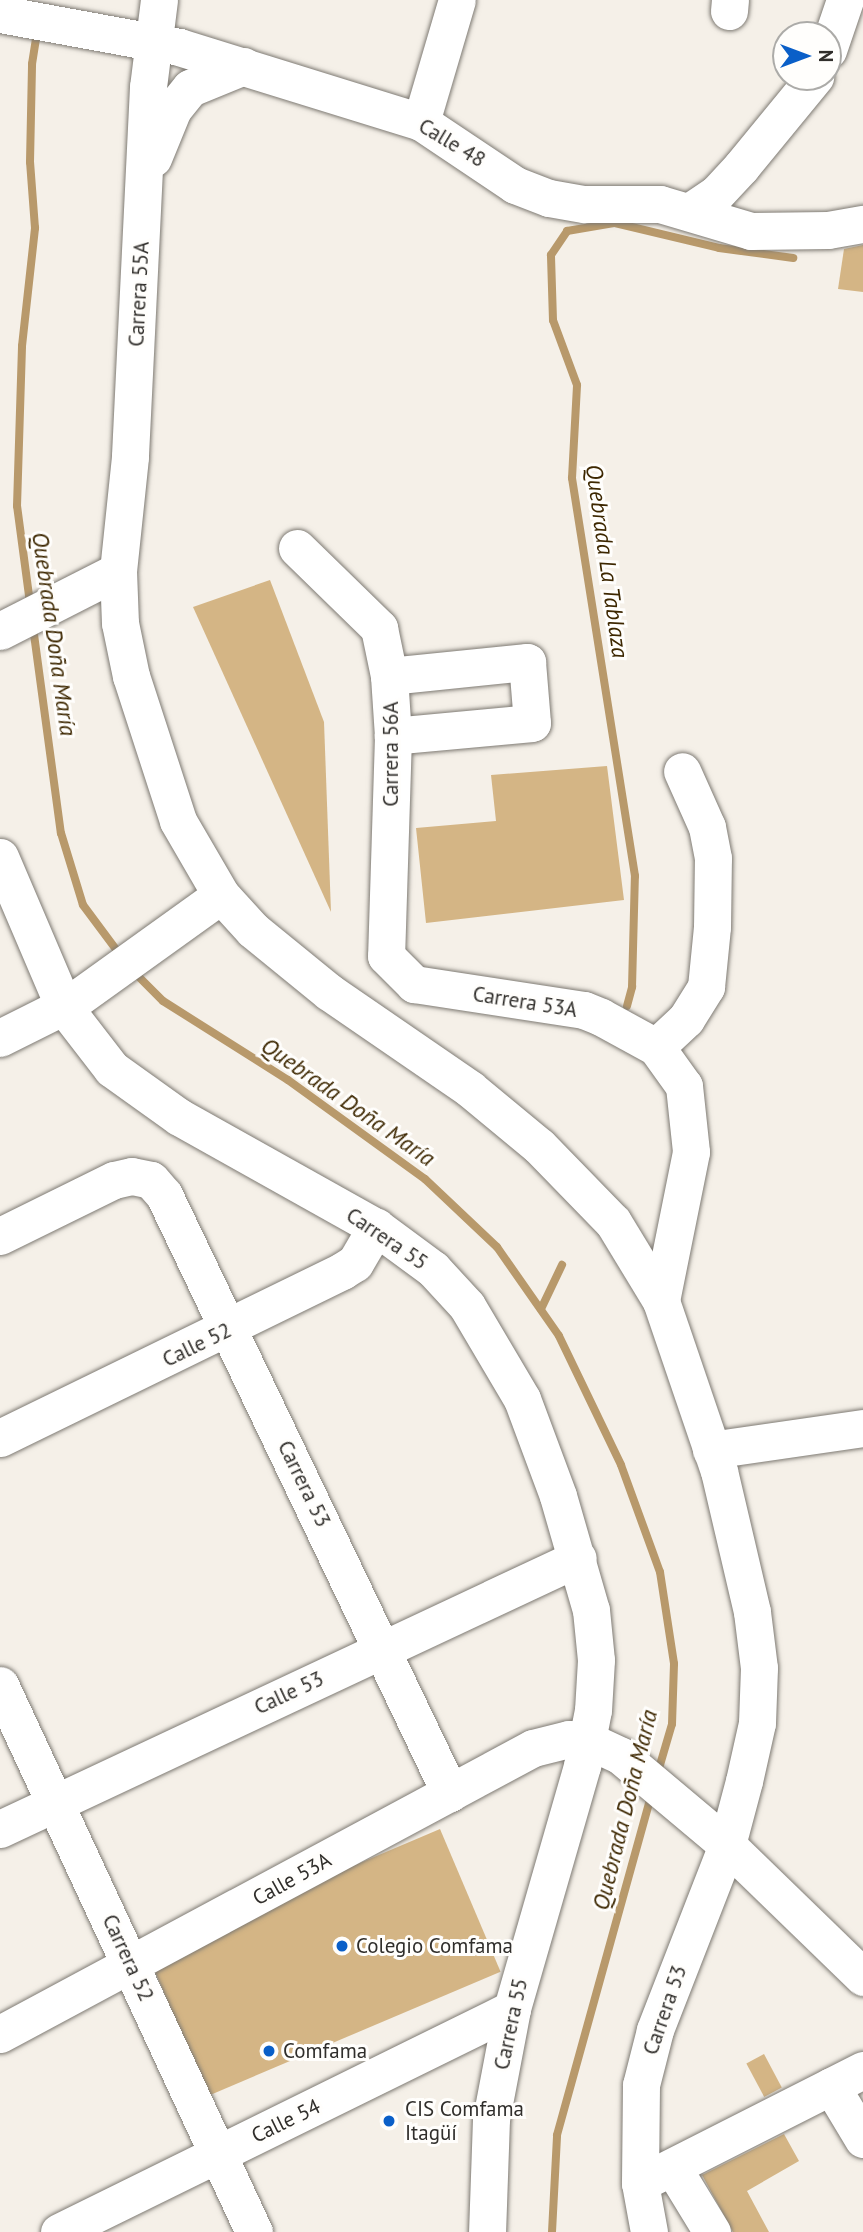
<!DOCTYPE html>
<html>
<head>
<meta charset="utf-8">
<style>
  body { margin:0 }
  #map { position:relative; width:863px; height:2232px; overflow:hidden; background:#f5f0e8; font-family:"PT Sans",sans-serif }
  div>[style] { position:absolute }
  .stream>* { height:8px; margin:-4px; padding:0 4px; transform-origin:4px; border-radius:4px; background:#b8996b }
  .building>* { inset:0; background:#d4b585; transform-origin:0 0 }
  .roads { filter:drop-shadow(0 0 2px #7e7a73) drop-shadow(0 0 2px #7e7a73) }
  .minor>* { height:37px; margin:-18.5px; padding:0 18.5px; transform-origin:18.5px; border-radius:18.5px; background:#fff }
  .dots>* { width:19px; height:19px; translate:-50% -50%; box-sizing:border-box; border:4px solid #fffefc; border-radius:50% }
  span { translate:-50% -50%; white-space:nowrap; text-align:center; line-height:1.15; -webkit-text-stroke:6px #fffefc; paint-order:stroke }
  .street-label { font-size:21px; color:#302e2b }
  .poi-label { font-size:21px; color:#302e2b }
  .left { translate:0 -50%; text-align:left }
  .water-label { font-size:23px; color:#3d2700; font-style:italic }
  .north { position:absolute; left:772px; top:21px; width:70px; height:70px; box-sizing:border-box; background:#fffefc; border:2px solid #acaba8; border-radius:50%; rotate:90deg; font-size:19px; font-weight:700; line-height:28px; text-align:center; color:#302e2b }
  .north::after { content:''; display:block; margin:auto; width:24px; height:32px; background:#0a5fc8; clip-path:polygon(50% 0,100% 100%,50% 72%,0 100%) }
</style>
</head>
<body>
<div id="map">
  <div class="stream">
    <div style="left:30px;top:603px;width:98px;rotate:-97.6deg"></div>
    <div style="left:17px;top:506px;width:160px;rotate:-88.2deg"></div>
    <div style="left:22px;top:346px;width:119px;rotate:-83.7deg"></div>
    <div style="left:35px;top:228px;width:66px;rotate:-94.3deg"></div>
    <div style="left:30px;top:162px;width:98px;rotate:-88.8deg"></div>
    <div style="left:32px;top:64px;width:33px;rotate:-81deg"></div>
    <div style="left:33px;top:627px;width:208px;rotate:82.3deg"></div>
    <div style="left:61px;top:833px;width:75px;rotate:73deg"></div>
    <div style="left:83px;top:905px;width:64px;rotate:53.3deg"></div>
    <div style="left:131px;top:969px;width:45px;rotate:45deg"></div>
    <div style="left:163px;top:1001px;width:148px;rotate:32.3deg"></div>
    <div style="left:288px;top:1080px;width:169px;rotate:35.9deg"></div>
    <div style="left:425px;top:1179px;width:99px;rotate:43.4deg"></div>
    <div style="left:497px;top:1247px;width:108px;rotate:55.1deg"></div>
    <div style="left:559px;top:1336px;width:143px;rotate:64.3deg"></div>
    <div style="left:621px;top:1465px;width:114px;rotate:70deg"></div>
    <div style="left:660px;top:1572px;width:93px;rotate:81.3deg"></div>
    <div style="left:674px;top:1664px;width:60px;rotate:91.9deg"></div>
    <div style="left:672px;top:1724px;width:50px;rotate:106.3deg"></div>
    <div style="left:627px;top:1006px;width:20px;rotate:-75deg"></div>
    <div style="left:632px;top:987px;width:111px;rotate:-88.5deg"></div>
    <div style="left:635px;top:876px;width:403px;rotate:-99deg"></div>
    <div style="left:572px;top:478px;width:93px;rotate:-86.9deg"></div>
    <div style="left:577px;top:385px;width:69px;rotate:-110.3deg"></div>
    <div style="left:553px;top:320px;width:65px;rotate:-91.8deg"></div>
    <div style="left:551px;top:255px;width:29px;rotate:-56deg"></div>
    <div style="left:567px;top:231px;width:49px;rotate:-9.5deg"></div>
    <div style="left:615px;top:223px;width:107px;rotate:13.5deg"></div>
    <div style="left:719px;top:248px;width:75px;rotate:7.7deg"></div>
    <div style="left:541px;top:1309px;width:49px;rotate:-64.5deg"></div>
    <div style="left:552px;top:2232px;width:97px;rotate:-87deg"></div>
    <div style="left:557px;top:2135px;width:353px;rotate:-74.5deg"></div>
  </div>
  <div class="building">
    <div style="clip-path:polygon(863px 245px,863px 292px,838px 289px,844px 249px)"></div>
    <div style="clip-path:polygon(270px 580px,324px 722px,331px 912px,193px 607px)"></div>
    <div style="clip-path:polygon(607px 766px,624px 900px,426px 923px,416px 828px,496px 821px,491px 775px)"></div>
    <div style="left:440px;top:1829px;width:155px;height:318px;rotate:67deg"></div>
    <div style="left:764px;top:2054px;width:38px;height:20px;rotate:62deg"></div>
    <div style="clip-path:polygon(784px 2134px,799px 2161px,747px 2191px,769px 2232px,733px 2232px,702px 2175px)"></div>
  </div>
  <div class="roads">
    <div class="minor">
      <div style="left:159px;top:0;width:88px;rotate:97.2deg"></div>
      <div style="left:148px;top:87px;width:370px;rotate:92.8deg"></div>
      <div style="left:130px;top:457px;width:115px;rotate:96deg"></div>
      <div style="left:118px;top:571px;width:52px;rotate:87.8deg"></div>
      <div style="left:120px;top:623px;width:54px;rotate:78.3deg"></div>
      <div style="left:131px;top:676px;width:152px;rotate:72deg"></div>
      <div style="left:178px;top:821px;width:86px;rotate:59.8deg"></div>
      <div style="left:221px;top:895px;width:47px;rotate:47.6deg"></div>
      <div style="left:253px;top:930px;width:98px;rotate:39.2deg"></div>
      <div style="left:329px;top:992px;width:171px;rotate:34.5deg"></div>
      <div style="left:470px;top:1089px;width:89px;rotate:39.6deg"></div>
      <div style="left:539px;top:1146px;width:106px;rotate:45.8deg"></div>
      <div style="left:613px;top:1222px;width:92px;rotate:58.7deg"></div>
      <div style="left:661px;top:1301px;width:180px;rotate:71.2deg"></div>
      <div style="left:719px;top:1471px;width:145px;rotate:76.8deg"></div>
      <div style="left:752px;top:1612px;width:56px;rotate:82.9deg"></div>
      <div style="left:759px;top:1668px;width:55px;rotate:92.1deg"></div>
      <div style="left:757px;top:1723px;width:59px;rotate:102.6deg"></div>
      <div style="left:744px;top:1781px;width:66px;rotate:104.9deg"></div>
      <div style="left:727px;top:1845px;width:199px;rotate:111.3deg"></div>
      <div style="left:655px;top:2030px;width:57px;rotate:104.3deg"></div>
      <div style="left:641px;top:2085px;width:98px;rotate:90.6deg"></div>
      <div style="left:640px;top:2183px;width:50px;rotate:79.6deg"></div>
      <div style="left:729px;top:11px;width:11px;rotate:-85deg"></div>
      <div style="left:0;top:14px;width:182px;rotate:10.4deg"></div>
      <div style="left:179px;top:47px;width:253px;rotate:17.2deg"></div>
      <div style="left:421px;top:122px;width:113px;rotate:33.8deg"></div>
      <div style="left:515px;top:185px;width:36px;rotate:21deg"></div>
      <div style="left:549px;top:198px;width:36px;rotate:10deg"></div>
      <div style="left:584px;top:204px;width:76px"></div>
      <div style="left:660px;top:204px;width:95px;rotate:16.5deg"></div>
      <div style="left:751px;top:231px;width:77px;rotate:-0.7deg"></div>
      <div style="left:828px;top:230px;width:36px;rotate:-10deg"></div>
      <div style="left:828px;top:50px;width:53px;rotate:-71.2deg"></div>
      <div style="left:421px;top:122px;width:127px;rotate:-73.6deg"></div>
      <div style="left:153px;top:158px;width:53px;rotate:-67.8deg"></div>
      <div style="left:173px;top:109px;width:27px;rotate:-51deg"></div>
      <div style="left:190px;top:88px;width:58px;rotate:-22.2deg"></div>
      <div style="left:692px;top:210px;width:29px;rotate:-34deg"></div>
      <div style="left:716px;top:194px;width:37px;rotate:-47deg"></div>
      <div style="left:741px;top:167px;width:117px;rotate:-50.6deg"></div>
      <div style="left:297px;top:548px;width:115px;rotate:44.3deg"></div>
      <div style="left:379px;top:628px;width:49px;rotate:78.2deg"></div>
      <div style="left:389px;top:676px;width:60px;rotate:86.2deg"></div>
      <div style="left:393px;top:736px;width:220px;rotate:91.8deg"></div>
      <div style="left:386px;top:956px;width:40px;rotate:45deg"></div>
      <div style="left:414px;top:984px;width:172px;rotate:8.7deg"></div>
      <div style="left:584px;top:1010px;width:18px;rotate:22deg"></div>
      <div style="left:601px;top:1017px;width:63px;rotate:28.6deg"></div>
      <div style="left:656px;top:1047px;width:48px;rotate:54.3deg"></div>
      <div style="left:684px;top:1086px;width:66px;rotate:83.9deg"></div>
      <div style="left:691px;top:1152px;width:152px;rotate:101.4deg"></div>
      <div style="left:0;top:631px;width:132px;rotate:-27deg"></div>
      <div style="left:389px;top:676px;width:139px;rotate:-5.8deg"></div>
      <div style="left:527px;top:662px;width:61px;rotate:85.3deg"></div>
      <div style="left:532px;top:723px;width:140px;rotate:174.7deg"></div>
      <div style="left:0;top:857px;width:163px;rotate:66.9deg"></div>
      <div style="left:64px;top:1007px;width:78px;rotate:52.3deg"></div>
      <div style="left:112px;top:1069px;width:82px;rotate:35.6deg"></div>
      <div style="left:179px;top:1117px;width:226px;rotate:29.2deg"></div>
      <div style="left:376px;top:1227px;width:71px;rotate:36.4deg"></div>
      <div style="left:433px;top:1269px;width:50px;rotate:47.4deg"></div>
      <div style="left:467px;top:1306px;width:108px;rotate:59.4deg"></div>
      <div style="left:522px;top:1399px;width:103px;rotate:69.6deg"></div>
      <div style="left:558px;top:1496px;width:119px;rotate:73.9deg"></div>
      <div style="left:591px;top:1610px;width:50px;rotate:84.3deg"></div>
      <div style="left:596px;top:1660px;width:50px;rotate:93.4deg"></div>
      <div style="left:593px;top:1710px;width:57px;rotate:101.1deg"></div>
      <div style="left:582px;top:1766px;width:253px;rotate:106.1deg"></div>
      <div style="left:512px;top:2009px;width:112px;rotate:100.8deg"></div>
      <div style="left:491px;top:2119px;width:113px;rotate:92deg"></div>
      <div style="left:0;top:1038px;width:80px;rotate:-26.6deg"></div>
      <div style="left:72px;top:1002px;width:183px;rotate:-35.7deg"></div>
      <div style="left:656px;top:1047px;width:41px;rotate:-43deg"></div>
      <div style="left:686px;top:1019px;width:38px;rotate:-58deg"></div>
      <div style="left:706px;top:987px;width:60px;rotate:-84.3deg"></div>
      <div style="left:712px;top:927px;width:69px;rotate:-89.2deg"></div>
      <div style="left:713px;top:858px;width:32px;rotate:-101deg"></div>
      <div style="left:707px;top:827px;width:61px;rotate:-114.1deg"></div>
      <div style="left:0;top:1236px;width:127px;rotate:-26.2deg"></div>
      <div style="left:114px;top:1180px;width:18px;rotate:-13deg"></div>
      <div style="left:132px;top:1176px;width:19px;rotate:12deg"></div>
      <div style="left:151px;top:1180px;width:20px;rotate:49deg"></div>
      <div style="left:164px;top:1195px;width:663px;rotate:64.44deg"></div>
      <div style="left:0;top:1438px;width:381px;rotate:-26deg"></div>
      <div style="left:342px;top:1271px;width:15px;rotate:-32deg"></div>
      <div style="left:355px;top:1263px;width:42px;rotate:-59.7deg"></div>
      <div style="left:711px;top:1450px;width:154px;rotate:-8.2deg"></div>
      <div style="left:0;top:1685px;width:603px;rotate:65.09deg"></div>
      <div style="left:0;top:1829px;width:638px;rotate:-25.12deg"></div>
      <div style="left:0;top:2034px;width:605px;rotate:-28.22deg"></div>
      <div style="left:533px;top:1748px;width:37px;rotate:-14deg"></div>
      <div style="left:569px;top:1739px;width:18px;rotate:3deg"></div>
      <div style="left:587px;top:1740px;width:38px;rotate:25deg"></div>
      <div style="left:621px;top:1756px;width:138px;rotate:40deg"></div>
      <div style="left:727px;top:1845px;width:190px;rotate:44.1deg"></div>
      <div style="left:831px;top:2086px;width:62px;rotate:58.9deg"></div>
      <div style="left:673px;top:2168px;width:75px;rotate:58.6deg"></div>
      <div style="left:640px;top:2183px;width:250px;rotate:-26.9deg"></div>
      <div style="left:59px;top:2232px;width:505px;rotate:-26.21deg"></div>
    </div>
  </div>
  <div class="dots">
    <div style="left:342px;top:1946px;background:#0a5fc8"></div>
    <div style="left:269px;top:2051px;background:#0a5fc8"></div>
    <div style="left:389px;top:2121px;background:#0a5fc8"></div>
  </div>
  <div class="street-label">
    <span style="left:452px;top:143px;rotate:31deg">Calle 48</span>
    <span style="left:139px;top:294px;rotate:-87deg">Carrera 55A</span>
    <span style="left:391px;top:754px;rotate:-90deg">Carrera 56A</span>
    <span style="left:525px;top:1002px;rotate:9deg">Carrera 53A</span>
    <span style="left:387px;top:1239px;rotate:34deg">Carrera 55</span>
    <span style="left:197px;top:1345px;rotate:-26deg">Calle 52</span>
    <span style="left:304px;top:1484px;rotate:64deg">Carrera 53</span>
    <span style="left:289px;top:1693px;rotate:-25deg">Calle 53</span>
    <span style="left:292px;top:1879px;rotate:-29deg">Calle 53A</span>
    <span style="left:128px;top:1958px;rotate:65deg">Carrera 52</span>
    <span style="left:665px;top:2010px;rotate:-71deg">Carrera 53</span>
    <span style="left:511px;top:2024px;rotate:-78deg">Carrera 55</span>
    <span style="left:286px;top:2121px;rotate:-26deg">Calle 54</span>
  </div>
  <div class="poi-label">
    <span class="left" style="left:356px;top:1946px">Colegio Comfama</span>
    <span class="left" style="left:283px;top:2051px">Comfama</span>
    <span class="left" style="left:405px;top:2121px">CIS Comfama<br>Itagüí</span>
  </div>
  <div class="water-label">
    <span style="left:607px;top:561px;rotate:82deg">Quebrada La Tablaza</span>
    <span style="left:54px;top:634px;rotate:82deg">Quebrada Doña María</span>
    <span style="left:348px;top:1102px;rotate:35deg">Quebrada Doña María</span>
    <span style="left:625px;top:1810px;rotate:-76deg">Quebrada Doña María</span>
  </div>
  <div class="north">N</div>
</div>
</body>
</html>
